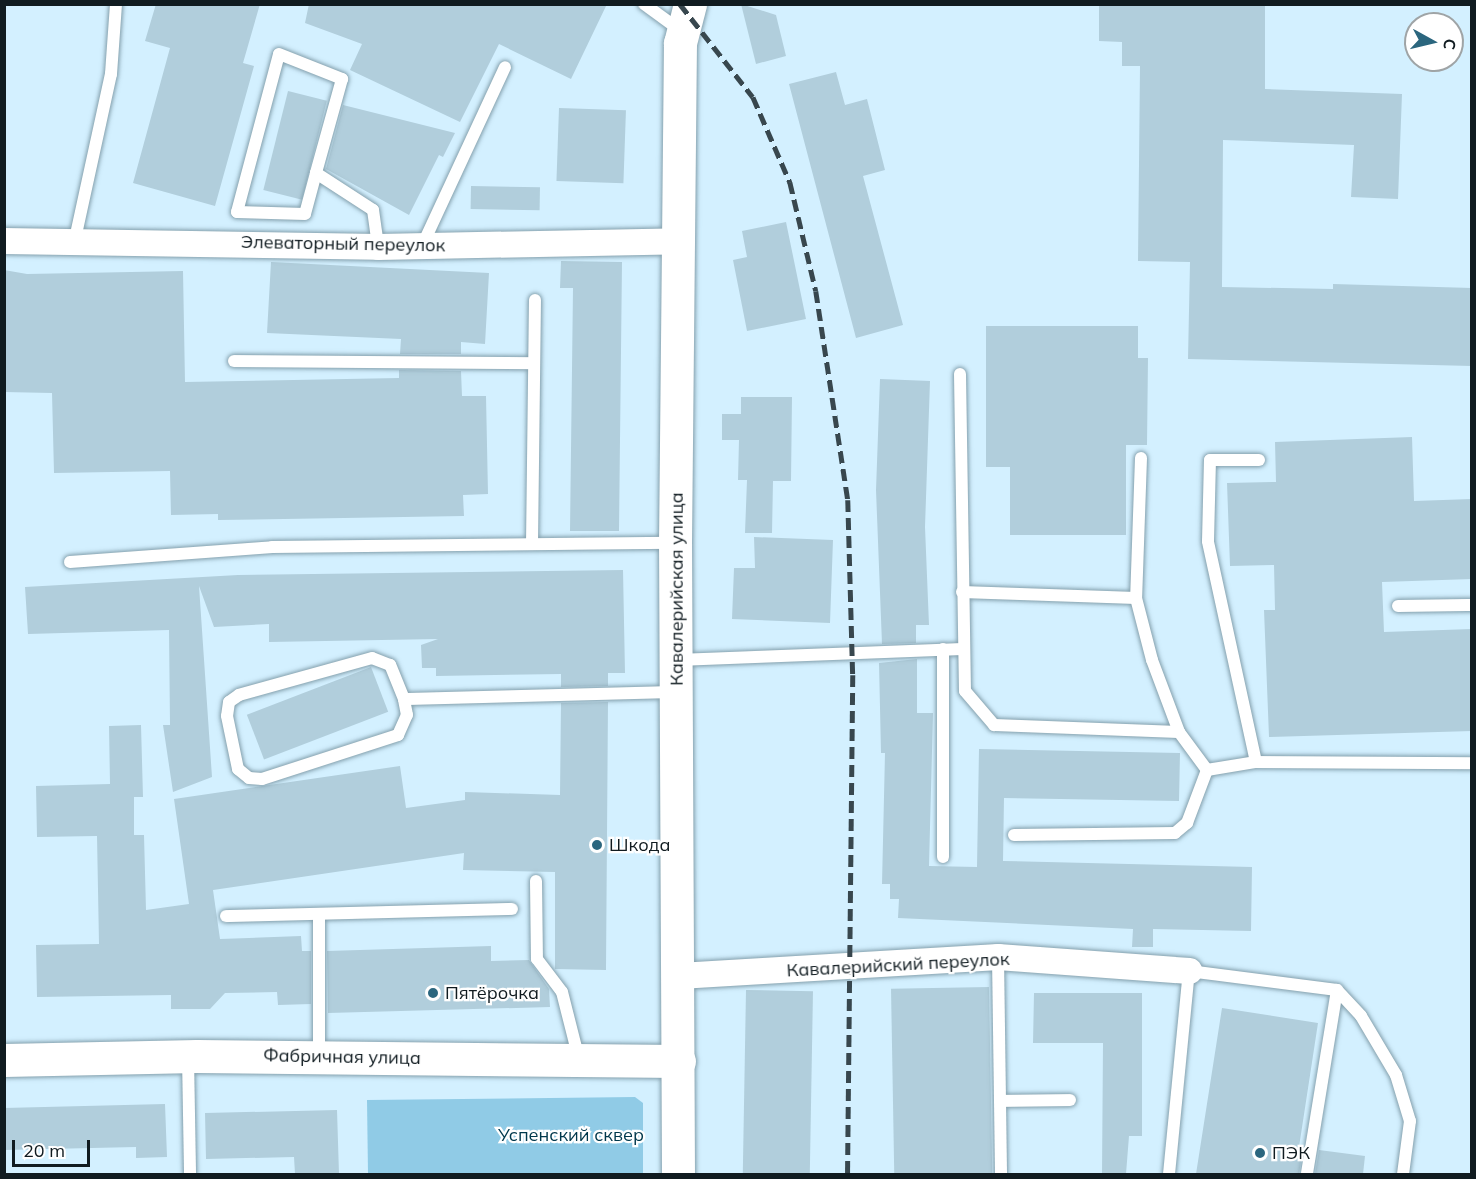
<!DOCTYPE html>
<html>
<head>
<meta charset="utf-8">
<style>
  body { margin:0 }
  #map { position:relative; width:1476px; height:1179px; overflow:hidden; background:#d3f0ff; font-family:Mulish,sans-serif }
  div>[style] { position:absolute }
  .green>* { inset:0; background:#90cbe6 }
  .building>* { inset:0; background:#b1cedc; transform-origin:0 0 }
  .roads { filter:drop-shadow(0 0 2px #84a0ad) drop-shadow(0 0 2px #84a0ad) }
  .lane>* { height:12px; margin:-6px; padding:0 6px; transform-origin:6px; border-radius:6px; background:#fff }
  .street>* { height:26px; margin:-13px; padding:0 13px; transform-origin:13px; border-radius:13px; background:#fff }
  .secondary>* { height:33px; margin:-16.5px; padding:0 16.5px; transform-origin:16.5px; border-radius:16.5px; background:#fff }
  .rail>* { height:4.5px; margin-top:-2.25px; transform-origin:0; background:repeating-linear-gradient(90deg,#38474e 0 12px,transparent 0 18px) }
  .dots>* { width:16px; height:16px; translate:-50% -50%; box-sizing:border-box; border:3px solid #fff; border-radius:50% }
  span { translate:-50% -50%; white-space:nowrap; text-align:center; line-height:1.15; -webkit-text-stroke:4.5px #fff; paint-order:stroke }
  .street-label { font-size:18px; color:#101b20 }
  .poi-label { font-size:18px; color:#101b20 }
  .left { translate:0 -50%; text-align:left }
  .park-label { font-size:18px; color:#00384c }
  .frame { position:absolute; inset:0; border:6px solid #101b20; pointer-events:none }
  .north { position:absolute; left:1404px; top:12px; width:60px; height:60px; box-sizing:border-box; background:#fff; border:2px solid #9fa4a6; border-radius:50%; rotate:98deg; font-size:16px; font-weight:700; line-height:24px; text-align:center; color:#101b20 }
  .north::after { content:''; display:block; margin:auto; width:21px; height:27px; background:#2b667e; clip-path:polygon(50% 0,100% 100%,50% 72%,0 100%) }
  .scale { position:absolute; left:12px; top:1140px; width:78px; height:27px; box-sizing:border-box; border:3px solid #101b20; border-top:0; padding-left:8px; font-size:18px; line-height:21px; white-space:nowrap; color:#101b20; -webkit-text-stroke:4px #fff; paint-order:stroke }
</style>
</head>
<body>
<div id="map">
  <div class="green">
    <div style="clip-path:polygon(635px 1097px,643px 1103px,643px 1174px,368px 1174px,367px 1100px)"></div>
  </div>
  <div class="building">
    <div style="clip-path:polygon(156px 4px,260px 4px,243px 63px,254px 66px,215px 206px,133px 183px,170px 48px,145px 41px)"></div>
    <div style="clip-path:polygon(309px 4px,607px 4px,571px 79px,499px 44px,460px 122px,350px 70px,362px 44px,305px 23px)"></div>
    <div style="clip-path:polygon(741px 4px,776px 15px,786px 56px,756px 64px)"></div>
    <div style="clip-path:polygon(1099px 4px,1265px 4px,1265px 89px,1402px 94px,1398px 199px,1351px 197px,1354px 145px,1223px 140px,1222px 287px,1333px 289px,1333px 284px,1472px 288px,1472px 366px,1188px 359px,1190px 262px,1138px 261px,1140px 66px,1122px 66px,1122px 42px,1099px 41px)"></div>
    <div style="clip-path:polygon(836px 72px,845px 105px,867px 99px,885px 170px,863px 176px,903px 325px,856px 338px,789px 84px)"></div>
    <div style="left:288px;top:91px;width:40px;height:102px;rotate:14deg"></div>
    <div style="clip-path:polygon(343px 105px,455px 133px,443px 157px,439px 155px,409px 215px,326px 169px)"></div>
    <div style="left:559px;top:108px;width:67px;height:73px;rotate:2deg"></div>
    <div style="left:471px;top:186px;width:69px;height:23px;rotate:1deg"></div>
    <div style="clip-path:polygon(786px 222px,806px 319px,747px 331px,733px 260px,747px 257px,742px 231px)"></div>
    <div style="clip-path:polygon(561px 261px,622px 262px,619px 531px,570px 531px,573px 288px,560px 288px)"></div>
    <div style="clip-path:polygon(271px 262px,489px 273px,485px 344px,461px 342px,461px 354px,400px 354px,401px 339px,267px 333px)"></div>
    <div style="clip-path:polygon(4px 270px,27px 274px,183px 271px,185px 382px,399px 378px,399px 370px,461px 371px,462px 396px,486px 396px,488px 494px,463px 495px,464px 516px,218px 520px,218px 514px,171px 515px,170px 471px,54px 473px,52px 393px,4px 392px)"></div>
    <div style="clip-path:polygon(986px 326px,1138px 326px,1138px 358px,1148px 358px,1147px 445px,1126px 445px,1126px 535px,1010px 535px,1010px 467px,986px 467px)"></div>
    <div style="clip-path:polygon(880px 379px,930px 381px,925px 527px,929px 625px,916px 625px,916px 643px,882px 644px,876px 490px)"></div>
    <div style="clip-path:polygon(741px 397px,792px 397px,791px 481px,773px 481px,772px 533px,745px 533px,747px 480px,738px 480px,739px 440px,722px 440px,722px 414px,741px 414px)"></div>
    <div style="clip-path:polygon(1412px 437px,1414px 501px,1472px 499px,1472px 579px,1382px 582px,1384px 632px,1472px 629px,1472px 731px,1269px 737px,1264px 610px,1275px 610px,1274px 565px,1230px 566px,1227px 483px,1276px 482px,1275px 442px)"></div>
    <div style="clip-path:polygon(754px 537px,833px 540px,830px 623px,732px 619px,734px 568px,755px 568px)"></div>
    <div style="clip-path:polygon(623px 570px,625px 673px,608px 673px,608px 686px,561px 687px,561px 674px,436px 676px,436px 668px,422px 668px,421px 645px,438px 639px,269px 642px,269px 624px,214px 627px,199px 586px,212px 777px,173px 792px,163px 725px,170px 725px,169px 630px,28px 634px,25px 587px,238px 575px)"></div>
    <div style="clip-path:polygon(917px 659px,917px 713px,933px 713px,929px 866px,977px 867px,979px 749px,1180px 753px,1179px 801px,1004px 798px,1003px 861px,1252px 867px,1251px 931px,1153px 929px,1153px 947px,1132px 947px,1133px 929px,898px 918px,899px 899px,890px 899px,890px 884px,882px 884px,885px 753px,881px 753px,879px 663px)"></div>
    <div style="left:371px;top:667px;width:48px;height:133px;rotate:69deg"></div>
    <div style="clip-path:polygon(608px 702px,606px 970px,555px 969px,555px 872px,463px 870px,464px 853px,213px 890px,220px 939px,301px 936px,302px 951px,311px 951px,311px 1004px,278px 1005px,277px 992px,225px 993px,210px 1009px,171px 1009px,171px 995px,37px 997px,36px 945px,99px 944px,97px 836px,37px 837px,36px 786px,110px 784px,109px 726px,141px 725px,143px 797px,134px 797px,134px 835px,144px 835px,146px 910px,189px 904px,174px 799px,400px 766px,406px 808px,465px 800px,465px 792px,560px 795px,561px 703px)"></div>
    <div style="clip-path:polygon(491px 946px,491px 961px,529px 960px,549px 989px,550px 1007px,328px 1013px,327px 951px)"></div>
    <div style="left:989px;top:987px;width:187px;height:98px;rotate:89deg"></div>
    <div style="left:746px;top:990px;width:67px;height:184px;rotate:1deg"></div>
    <div style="clip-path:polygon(1034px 993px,1142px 993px,1142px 1136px,1129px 1136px,1126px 1174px,1102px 1174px,1103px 1043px,1033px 1043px)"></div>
    <div style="clip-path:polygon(1222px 1008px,1318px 1023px,1299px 1147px,1303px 1148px,1299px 1174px,1196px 1174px)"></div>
    <div style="clip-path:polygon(165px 1104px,167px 1157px,136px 1158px,136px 1147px,4px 1150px,4px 1108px)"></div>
    <div style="clip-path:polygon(337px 1110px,339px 1174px,295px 1174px,294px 1157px,206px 1159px,205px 1113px)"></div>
    <div style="clip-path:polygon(1319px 1150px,1365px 1156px,1363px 1174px,1315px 1174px)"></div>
  </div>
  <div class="roads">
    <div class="lane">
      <div style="left:644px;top:4px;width:46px;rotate:36.1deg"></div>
      <div style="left:316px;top:173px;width:42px;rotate:105deg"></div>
      <div style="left:305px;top:214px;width:68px;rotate:-178.3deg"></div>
      <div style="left:237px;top:212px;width:163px;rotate:-75.1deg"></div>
      <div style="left:279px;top:54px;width:68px;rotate:21.6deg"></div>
      <div style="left:342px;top:79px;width:98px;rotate:105.5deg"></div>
      <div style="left:316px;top:173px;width:68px;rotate:33deg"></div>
      <div style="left:373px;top:210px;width:37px;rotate:82deg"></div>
      <div style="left:75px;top:239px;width:169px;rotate:-77.7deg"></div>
      <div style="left:111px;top:74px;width:70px;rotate:-85.9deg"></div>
      <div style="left:422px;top:246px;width:197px;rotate:-65.1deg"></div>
      <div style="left:234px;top:361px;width:300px;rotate:0.4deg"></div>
      <div style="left:960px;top:374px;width:317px;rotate:89.1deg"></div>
      <div style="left:965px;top:691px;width:45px;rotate:49.5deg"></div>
      <div style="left:994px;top:725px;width:185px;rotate:2.2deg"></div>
      <div style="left:1141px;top:458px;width:140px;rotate:92deg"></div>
      <div style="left:1136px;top:598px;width:64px;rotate:75.5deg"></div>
      <div style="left:1152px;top:660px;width:77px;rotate:69.4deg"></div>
      <div style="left:1179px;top:732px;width:47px;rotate:53.6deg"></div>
      <div style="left:532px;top:544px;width:244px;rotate:-89.3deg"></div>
      <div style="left:70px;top:562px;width:203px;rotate:-4.2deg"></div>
      <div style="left:272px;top:547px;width:402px;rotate:-0.6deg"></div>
      <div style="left:962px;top:592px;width:174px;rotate:2deg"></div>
      <div style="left:1398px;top:606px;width:74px;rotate:-0.8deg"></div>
      <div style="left:677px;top:660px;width:286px;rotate:-2.2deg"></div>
      <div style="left:404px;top:699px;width:37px;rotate:-112deg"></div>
      <div style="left:390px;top:665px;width:19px;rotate:-159deg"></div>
      <div style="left:372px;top:658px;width:138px;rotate:164.5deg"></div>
      <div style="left:239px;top:695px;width:12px;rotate:145deg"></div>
      <div style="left:229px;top:702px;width:14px;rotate:98deg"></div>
      <div style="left:227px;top:716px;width:54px;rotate:78.3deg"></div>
      <div style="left:238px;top:769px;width:14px;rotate:39deg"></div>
      <div style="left:249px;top:778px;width:13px;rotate:4deg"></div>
      <div style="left:262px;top:779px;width:143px;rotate:-17.9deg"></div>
      <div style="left:398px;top:735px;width:22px;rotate:-66deg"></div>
      <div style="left:407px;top:715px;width:16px;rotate:-101deg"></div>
      <div style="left:404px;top:699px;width:272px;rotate:-1.5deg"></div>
      <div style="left:1256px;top:762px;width:226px;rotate:-102.3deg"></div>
      <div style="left:1208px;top:541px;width:81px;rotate:-88.6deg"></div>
      <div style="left:1210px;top:460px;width:49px"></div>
      <div style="left:1207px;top:770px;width:50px;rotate:-9.3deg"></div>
      <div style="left:1256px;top:762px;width:216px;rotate:0.3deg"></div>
      <div style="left:1014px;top:835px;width:161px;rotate:-0.7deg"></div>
      <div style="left:1175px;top:833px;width:16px;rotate:-40deg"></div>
      <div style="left:1187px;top:823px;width:57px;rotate:-69.3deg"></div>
      <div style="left:943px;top:857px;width:208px;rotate:-90deg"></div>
      <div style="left:536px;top:881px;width:78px;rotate:89.3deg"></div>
      <div style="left:537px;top:959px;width:41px;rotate:52.9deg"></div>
      <div style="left:562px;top:992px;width:69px;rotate:75.8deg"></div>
      <div style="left:226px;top:916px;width:286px;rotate:-1.4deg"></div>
      <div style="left:319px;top:916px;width:140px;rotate:90deg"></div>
      <div style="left:998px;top:957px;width:217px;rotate:89.2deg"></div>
      <div style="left:1337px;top:990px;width:35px;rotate:47deg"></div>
      <div style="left:1361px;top:1016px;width:69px;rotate:59.3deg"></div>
      <div style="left:1396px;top:1075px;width:48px;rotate:73.1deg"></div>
      <div style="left:1410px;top:1121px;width:53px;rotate:97.5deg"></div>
      <div style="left:188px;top:1057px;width:117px;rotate:89deg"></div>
      <div style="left:1000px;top:1101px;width:70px;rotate:-0.8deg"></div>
      <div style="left:1169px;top:1174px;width:204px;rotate:-84.4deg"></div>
      <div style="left:1189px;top:971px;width:149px;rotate:7.3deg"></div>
      <div style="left:1337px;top:990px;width:186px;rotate:99.3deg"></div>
    </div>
    <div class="street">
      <div style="left:4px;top:241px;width:374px;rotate:0.9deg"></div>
      <div style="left:378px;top:247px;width:304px;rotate:-1.1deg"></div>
      <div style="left:679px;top:976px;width:320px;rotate:-3.4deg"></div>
      <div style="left:998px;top:957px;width:192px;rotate:4.2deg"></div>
    </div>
    <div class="secondary">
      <div style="left:4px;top:1060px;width:193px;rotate:-1.2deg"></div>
      <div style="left:197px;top:1056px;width:482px;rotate:0.6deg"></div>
      <div style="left:678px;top:1174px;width:631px;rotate:-90.27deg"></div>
      <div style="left:675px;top:543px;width:500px;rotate:-89.43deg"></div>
      <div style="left:680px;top:43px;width:40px;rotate:-75.6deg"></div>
    </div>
  </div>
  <div class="rail">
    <div style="left:680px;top:4px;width:118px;rotate:51.9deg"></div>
    <div style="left:753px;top:97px;width:93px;rotate:66.5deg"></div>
    <div style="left:790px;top:182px;width:112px;rotate:76.6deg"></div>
    <div style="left:816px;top:291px;width:211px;rotate:81.3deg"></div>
    <div style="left:848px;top:500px;width:175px;rotate:88.4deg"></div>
    <div style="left:853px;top:675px;width:499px;rotate:90.6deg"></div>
  </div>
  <div class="dots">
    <div style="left:597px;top:845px;background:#2b667e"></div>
    <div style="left:433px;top:993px;background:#2b667e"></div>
    <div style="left:1260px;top:1153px;background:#2b667e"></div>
  </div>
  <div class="street-label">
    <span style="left:343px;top:244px;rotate:1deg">Элеваторный переулок</span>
    <span style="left:677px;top:589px;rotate:-90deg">Кавалерийская улица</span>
    <span style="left:898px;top:965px;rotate:-3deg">Кавалерийский переулок</span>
    <span style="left:342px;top:1057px;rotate:1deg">Фабричная улица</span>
  </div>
  <div class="poi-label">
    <span class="left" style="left:609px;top:845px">Шкода</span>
    <span class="left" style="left:445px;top:993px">Пятёрочка</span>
    <span class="left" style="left:1272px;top:1153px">ПЭК</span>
  </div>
  <div class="park-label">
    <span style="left:571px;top:1135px">Успенский сквер</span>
  </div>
  <div class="frame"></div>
  <div class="north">С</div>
  <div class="scale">20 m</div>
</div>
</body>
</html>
